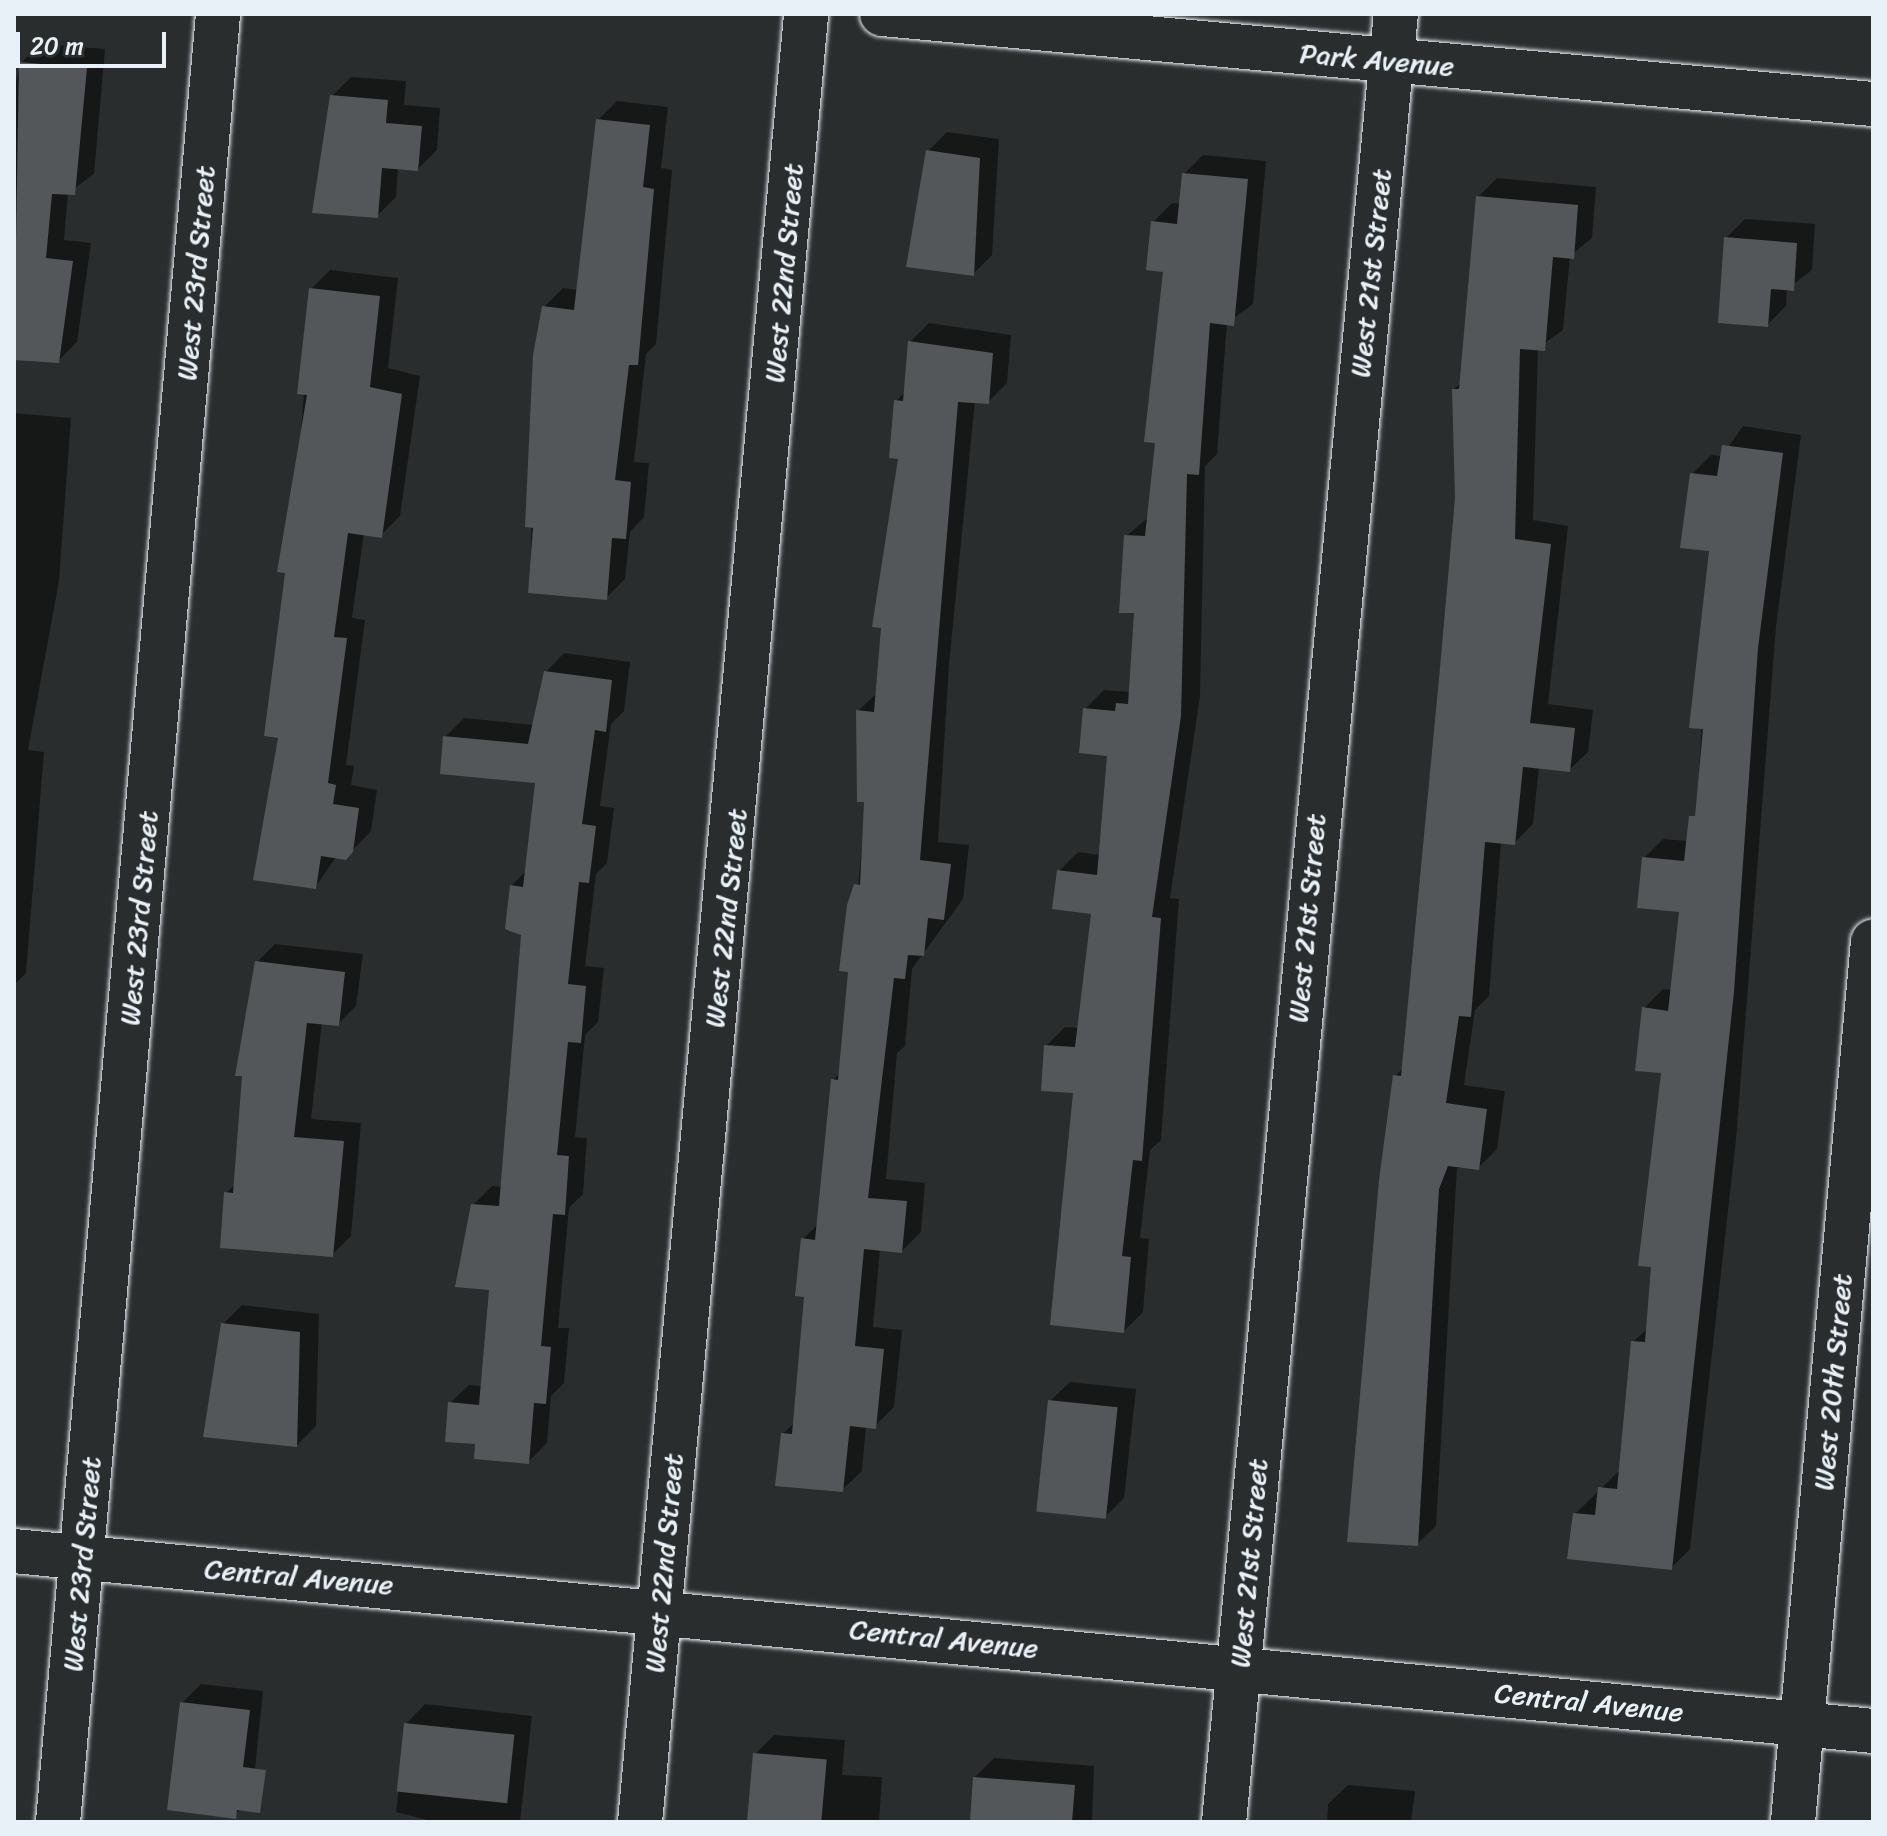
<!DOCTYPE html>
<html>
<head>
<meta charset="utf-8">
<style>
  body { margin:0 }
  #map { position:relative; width:1887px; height:1836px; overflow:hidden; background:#2a2d2e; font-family:Sriracha,sans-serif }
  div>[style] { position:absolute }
  .shadow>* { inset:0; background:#0007 }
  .building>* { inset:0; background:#535759; transform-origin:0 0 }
  .roads { filter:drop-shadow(0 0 2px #e8f1f8) drop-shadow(0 0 2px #e8f1f8) }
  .minor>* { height:44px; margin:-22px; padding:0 22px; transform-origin:22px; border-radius:22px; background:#2a2d2e }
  span { translate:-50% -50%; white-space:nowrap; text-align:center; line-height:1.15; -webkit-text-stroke:6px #2a2d2e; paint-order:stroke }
  .street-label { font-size:28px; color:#e8f1f8 }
  .frame { position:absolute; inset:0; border:16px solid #e8f1f8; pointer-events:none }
  .scale { position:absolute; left:16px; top:32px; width:150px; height:36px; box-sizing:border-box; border:4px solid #e8f1f8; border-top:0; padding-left:10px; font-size:24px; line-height:28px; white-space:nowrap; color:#e8f1f8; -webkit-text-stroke:6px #2a2d2e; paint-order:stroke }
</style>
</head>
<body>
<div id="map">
  <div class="shadow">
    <div style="clip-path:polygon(40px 44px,105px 49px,94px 174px,68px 193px,64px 240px,91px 243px,77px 342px,58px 361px,14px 358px,14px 89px,21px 63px)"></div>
    <div style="clip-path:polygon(351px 77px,406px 81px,404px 105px,440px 108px,437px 150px,418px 169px,398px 167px,396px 197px,377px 216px,332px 96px)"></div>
    <div style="clip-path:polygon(617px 101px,668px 107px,661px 168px,672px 170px,656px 344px,646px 354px,634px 462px,649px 463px,644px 517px,630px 532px,625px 579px,606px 598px,530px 591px,535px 356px,544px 307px,563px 288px,578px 290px,598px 120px)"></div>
    <div style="clip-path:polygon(947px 132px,999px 139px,992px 255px,973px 274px,928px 151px)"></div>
    <div style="clip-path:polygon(1203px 155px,1266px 161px,1253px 304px,1227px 323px,1217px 454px,1205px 466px,1200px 696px,1170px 898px,1179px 899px,1161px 1140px,1150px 1150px,1140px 1238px,1149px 1239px,1143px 1312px,1124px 1331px,1075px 1091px,1046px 1046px,1065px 1027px,1080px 1028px,1093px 913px,1059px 871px,1078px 852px,1100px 855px,1109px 754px,1085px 709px,1104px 690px,1129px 692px,1136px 612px,1126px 536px,1149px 517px,1157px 441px,1165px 270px,1153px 222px,1172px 203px,1181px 204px,1184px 174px)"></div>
    <div style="clip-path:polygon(1497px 178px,1596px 187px,1592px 238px,1570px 256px,1563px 330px,1538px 348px,1533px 520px,1568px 526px,1548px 704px,1593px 710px,1588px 752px,1569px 770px,1539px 767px,1533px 824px,1514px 843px,1501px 842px,1489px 996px,1475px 1010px,1464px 1085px,1505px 1091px,1497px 1149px,1478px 1168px,1457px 1168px,1436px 1526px,1417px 1544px,1395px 1076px,1403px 1068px,1457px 498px,1454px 389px,1462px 382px,1478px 197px)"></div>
    <div style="clip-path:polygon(1745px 219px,1815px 224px,1812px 270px,1787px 289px,1786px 306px,1767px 325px,1726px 238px)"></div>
    <div style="clip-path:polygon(330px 270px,398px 278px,388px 368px,420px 376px,400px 516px,381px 535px,364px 533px,352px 618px,365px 620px,346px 765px,354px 766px,351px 785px,377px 790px,371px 831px,345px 858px,336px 857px,316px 886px,280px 736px,311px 289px)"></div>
    <div style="clip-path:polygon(929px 323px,1011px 335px,1007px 383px,988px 402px,975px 401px,949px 665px,938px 842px,969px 845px,963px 899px,912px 969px,905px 1046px,897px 1053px,886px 1179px,925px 1183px,921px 1232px,902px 1251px,880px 1249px,873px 1327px,902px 1330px,894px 1407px,875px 1426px,866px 1426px,862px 1471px,842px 1490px,783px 1434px,795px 1422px,806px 1295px,803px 1239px,819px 1223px,833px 1080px,841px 1072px,866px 800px,858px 711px,878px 692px,900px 457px,896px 401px,906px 391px,910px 342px)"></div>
    <div style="clip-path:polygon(14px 413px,71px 418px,59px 581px,28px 750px,44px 752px,26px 973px,14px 985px)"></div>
    <div style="clip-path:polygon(1743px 426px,1801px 435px,1776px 627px,1736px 1140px,1690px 1549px,1671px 1568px,1575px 1514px,1621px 1469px,1633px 1342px,1648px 1328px,1664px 1072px,1644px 1008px,1663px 989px,1673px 990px,1682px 911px,1644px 858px,1663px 839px,1688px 841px,1697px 810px,1711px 550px,1692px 474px,1711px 455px,1722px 456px)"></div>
    <div style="clip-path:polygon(564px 653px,630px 662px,624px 711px,611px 724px,600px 806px,614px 808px,607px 863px,596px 874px,585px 966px,604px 968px,598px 1022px,585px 1035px,575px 1137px,587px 1138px,583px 1194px,569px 1208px,558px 1328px,569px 1328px,564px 1383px,551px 1396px,547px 1443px,528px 1462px,477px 1443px,450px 1403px,469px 1385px,483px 1386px,491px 1288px,473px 1205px,492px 1186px,502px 1187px,523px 933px,511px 886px,527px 870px,538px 781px,445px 737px,464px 718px,534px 725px,546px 672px)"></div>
    <div style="clip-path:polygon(275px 944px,363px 954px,356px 1006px,338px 1024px,322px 1022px,311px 1119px,361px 1123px,351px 1236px,332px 1255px,226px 1193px,236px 1184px,257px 962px)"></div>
    <div style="clip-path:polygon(242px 1305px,319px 1314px,316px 1426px,297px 1445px,223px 1324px)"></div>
    <div style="clip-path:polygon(1070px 1382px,1136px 1389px,1124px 1498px,1105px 1517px,1050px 1401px)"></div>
    <div style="clip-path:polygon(201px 1684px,263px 1691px,252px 1798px,233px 1817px,182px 1703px)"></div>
    <div style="clip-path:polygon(425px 1704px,532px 1716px,520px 1822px,435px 1822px,396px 1812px,406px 1724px)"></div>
    <div style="clip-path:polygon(774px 1735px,845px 1740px,842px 1775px,882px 1777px,879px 1822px,750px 1822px,755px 1754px)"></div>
    <div style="clip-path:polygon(994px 1758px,1094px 1766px,1092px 1822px,972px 1822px,975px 1777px)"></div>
    <div style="clip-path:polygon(1348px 1785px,1415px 1791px,1411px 1822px,1327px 1822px,1328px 1804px)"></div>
  </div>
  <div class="building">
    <div style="clip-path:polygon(19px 62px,87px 68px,75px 195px,52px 194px,46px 258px,73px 261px,59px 363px,14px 360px)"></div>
    <div style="clip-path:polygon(330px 95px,388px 100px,386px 123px,422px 126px,418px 171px,382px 168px,378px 218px,312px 213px)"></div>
    <div style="clip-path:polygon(596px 119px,650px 125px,643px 187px,654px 189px,638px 365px,629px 365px,615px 480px,631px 482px,626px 539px,612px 538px,607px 600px,528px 593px,533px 528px,525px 527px,533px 355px,542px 306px,574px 310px)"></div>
    <div style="clip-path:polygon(926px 150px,980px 158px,974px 276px,906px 267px)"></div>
    <div style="clip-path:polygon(1182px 173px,1248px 179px,1234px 326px,1210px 323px,1199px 475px,1187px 474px,1181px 716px,1152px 917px,1161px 918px,1142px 1161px,1133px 1160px,1122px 1256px,1131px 1257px,1124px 1333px,1050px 1325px,1073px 1093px,1041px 1091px,1044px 1045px,1075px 1047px,1091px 914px,1052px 909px,1057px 870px,1097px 875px,1107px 756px,1079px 753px,1083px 708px,1115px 711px,1116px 703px,1128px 704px,1134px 613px,1119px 613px,1124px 535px,1145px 536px,1155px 443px,1144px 442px,1163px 272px,1146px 270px,1151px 221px,1177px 224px)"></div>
    <div style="clip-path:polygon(1476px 196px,1578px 205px,1574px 259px,1553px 257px,1545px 351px,1520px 349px,1515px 539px,1551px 544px,1530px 723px,1575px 728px,1570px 772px,1523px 767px,1515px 845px,1485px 842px,1471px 1017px,1459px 1016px,1446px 1103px,1487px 1109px,1479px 1170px,1448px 1166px,1439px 1189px,1418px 1546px,1347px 1542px,1379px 1180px,1393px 1075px,1401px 1076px,1440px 668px,1455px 498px,1452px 389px,1459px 389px)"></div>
    <div style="clip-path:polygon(1724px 237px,1797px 243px,1794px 291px,1771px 289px,1768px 327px,1718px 323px)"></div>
    <div style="clip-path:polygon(309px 288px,380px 296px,370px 387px,402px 394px,382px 538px,348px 533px,334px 637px,347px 638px,328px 783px,336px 785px,333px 804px,359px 808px,353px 852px,346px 860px,321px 856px,316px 889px,253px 880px,278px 738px,264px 736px,285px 573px,277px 572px,307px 395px,297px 394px)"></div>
    <div style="clip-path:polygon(908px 341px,993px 353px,989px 404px,958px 402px,920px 860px,951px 864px,944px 920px,928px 918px,924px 956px,908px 955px,905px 979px,894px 978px,868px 1198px,907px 1201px,902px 1253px,864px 1249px,855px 1346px,884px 1349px,876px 1429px,850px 1426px,843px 1492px,775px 1486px,781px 1433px,792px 1434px,804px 1297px,795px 1296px,801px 1238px,815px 1240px,831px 1079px,838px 1080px,848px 972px,839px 971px,847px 905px,854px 884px,860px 885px,864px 802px,857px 802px,856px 710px,874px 712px,881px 628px,872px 627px,898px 459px,889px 458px,894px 400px,903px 401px)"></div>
    <div style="clip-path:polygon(1722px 445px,1783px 453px,1758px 648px,1734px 992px,1672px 1570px,1567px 1559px,1573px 1513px,1595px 1515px,1598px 1487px,1617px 1489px,1631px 1341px,1645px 1342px,1651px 1267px,1638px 1266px,1661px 1073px,1635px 1071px,1642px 1007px,1668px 1011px,1679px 912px,1637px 908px,1642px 857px,1684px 861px,1689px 816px,1695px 816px,1703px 729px,1689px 728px,1709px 551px,1680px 548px,1690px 473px,1717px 476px)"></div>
    <div style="clip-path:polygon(544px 671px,612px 680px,606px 732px,595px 730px,582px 824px,596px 826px,589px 883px,579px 882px,568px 984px,586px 986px,581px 1043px,568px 1042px,557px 1155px,569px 1156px,565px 1215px,553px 1214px,541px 1346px,551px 1347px,546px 1404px,534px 1403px,529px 1464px,474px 1459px,475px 1444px,445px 1442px,448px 1402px,479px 1405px,489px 1290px,455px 1287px,471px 1204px,499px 1206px,521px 935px,505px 929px,510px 885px,523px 887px,535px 783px,440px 774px,443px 736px,528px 744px)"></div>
    <div style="clip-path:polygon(255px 961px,345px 972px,339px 1026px,307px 1023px,294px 1137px,344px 1141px,333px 1257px,220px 1248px,224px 1192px,233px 1193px,242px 1076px,235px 1076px)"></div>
    <div style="clip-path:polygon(221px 1323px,300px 1332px,297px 1447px,203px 1437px)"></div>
    <div style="left:1048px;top:1400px;width:70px;height:112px;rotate:6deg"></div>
    <div style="clip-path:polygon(180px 1702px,250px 1710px,243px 1767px,266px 1770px,260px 1813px,237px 1810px,236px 1819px,167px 1810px)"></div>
    <div style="left:404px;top:1723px;width:111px;height:69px;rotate:6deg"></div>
    <div style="left:753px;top:1753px;width:74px;height:69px;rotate:5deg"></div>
    <div style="clip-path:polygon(973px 1777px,1075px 1785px,1072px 1822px,970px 1822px)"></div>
  </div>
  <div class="roads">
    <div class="minor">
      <div style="left:882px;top:14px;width:995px;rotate:5.19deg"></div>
      <div style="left:14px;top:1551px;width:1868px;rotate:5.53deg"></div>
      <div style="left:58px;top:1822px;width:1815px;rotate:-84.94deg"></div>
      <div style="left:640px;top:1822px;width:1816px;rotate:-84.75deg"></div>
      <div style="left:1224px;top:1822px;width:1816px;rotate:-84.57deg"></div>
      <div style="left:1793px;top:1822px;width:884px;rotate:-84.81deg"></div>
    </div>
  </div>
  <div class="street-label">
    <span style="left:1377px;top:60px;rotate:5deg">Park Avenue</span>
    <span style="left:196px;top:273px;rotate:-85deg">West 23rd Street</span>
    <span style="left:784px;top:273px;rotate:-85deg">West 22nd Street</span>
    <span style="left:1371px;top:273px;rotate:-84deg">West 21st Street</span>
    <span style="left:139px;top:918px;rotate:-85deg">West 23rd Street</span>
    <span style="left:726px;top:918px;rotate:-84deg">West 22nd Street</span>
    <span style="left:1307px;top:918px;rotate:-85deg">West 21st Street</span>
    <span style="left:1833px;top:1382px;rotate:-85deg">West 20th Street</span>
    <span style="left:664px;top:1563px;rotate:-85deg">West 22nd Street</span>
    <span style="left:1249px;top:1563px;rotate:-85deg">West 21st Street</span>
    <span style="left:82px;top:1564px;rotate:-85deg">West 23rd Street</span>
    <span style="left:299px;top:1577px;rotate:5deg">Central Avenue</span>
    <span style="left:944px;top:1639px;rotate:6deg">Central Avenue</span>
    <span style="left:1589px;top:1703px;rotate:6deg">Central Avenue</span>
  </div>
  <div class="frame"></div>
  <div class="scale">20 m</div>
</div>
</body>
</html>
